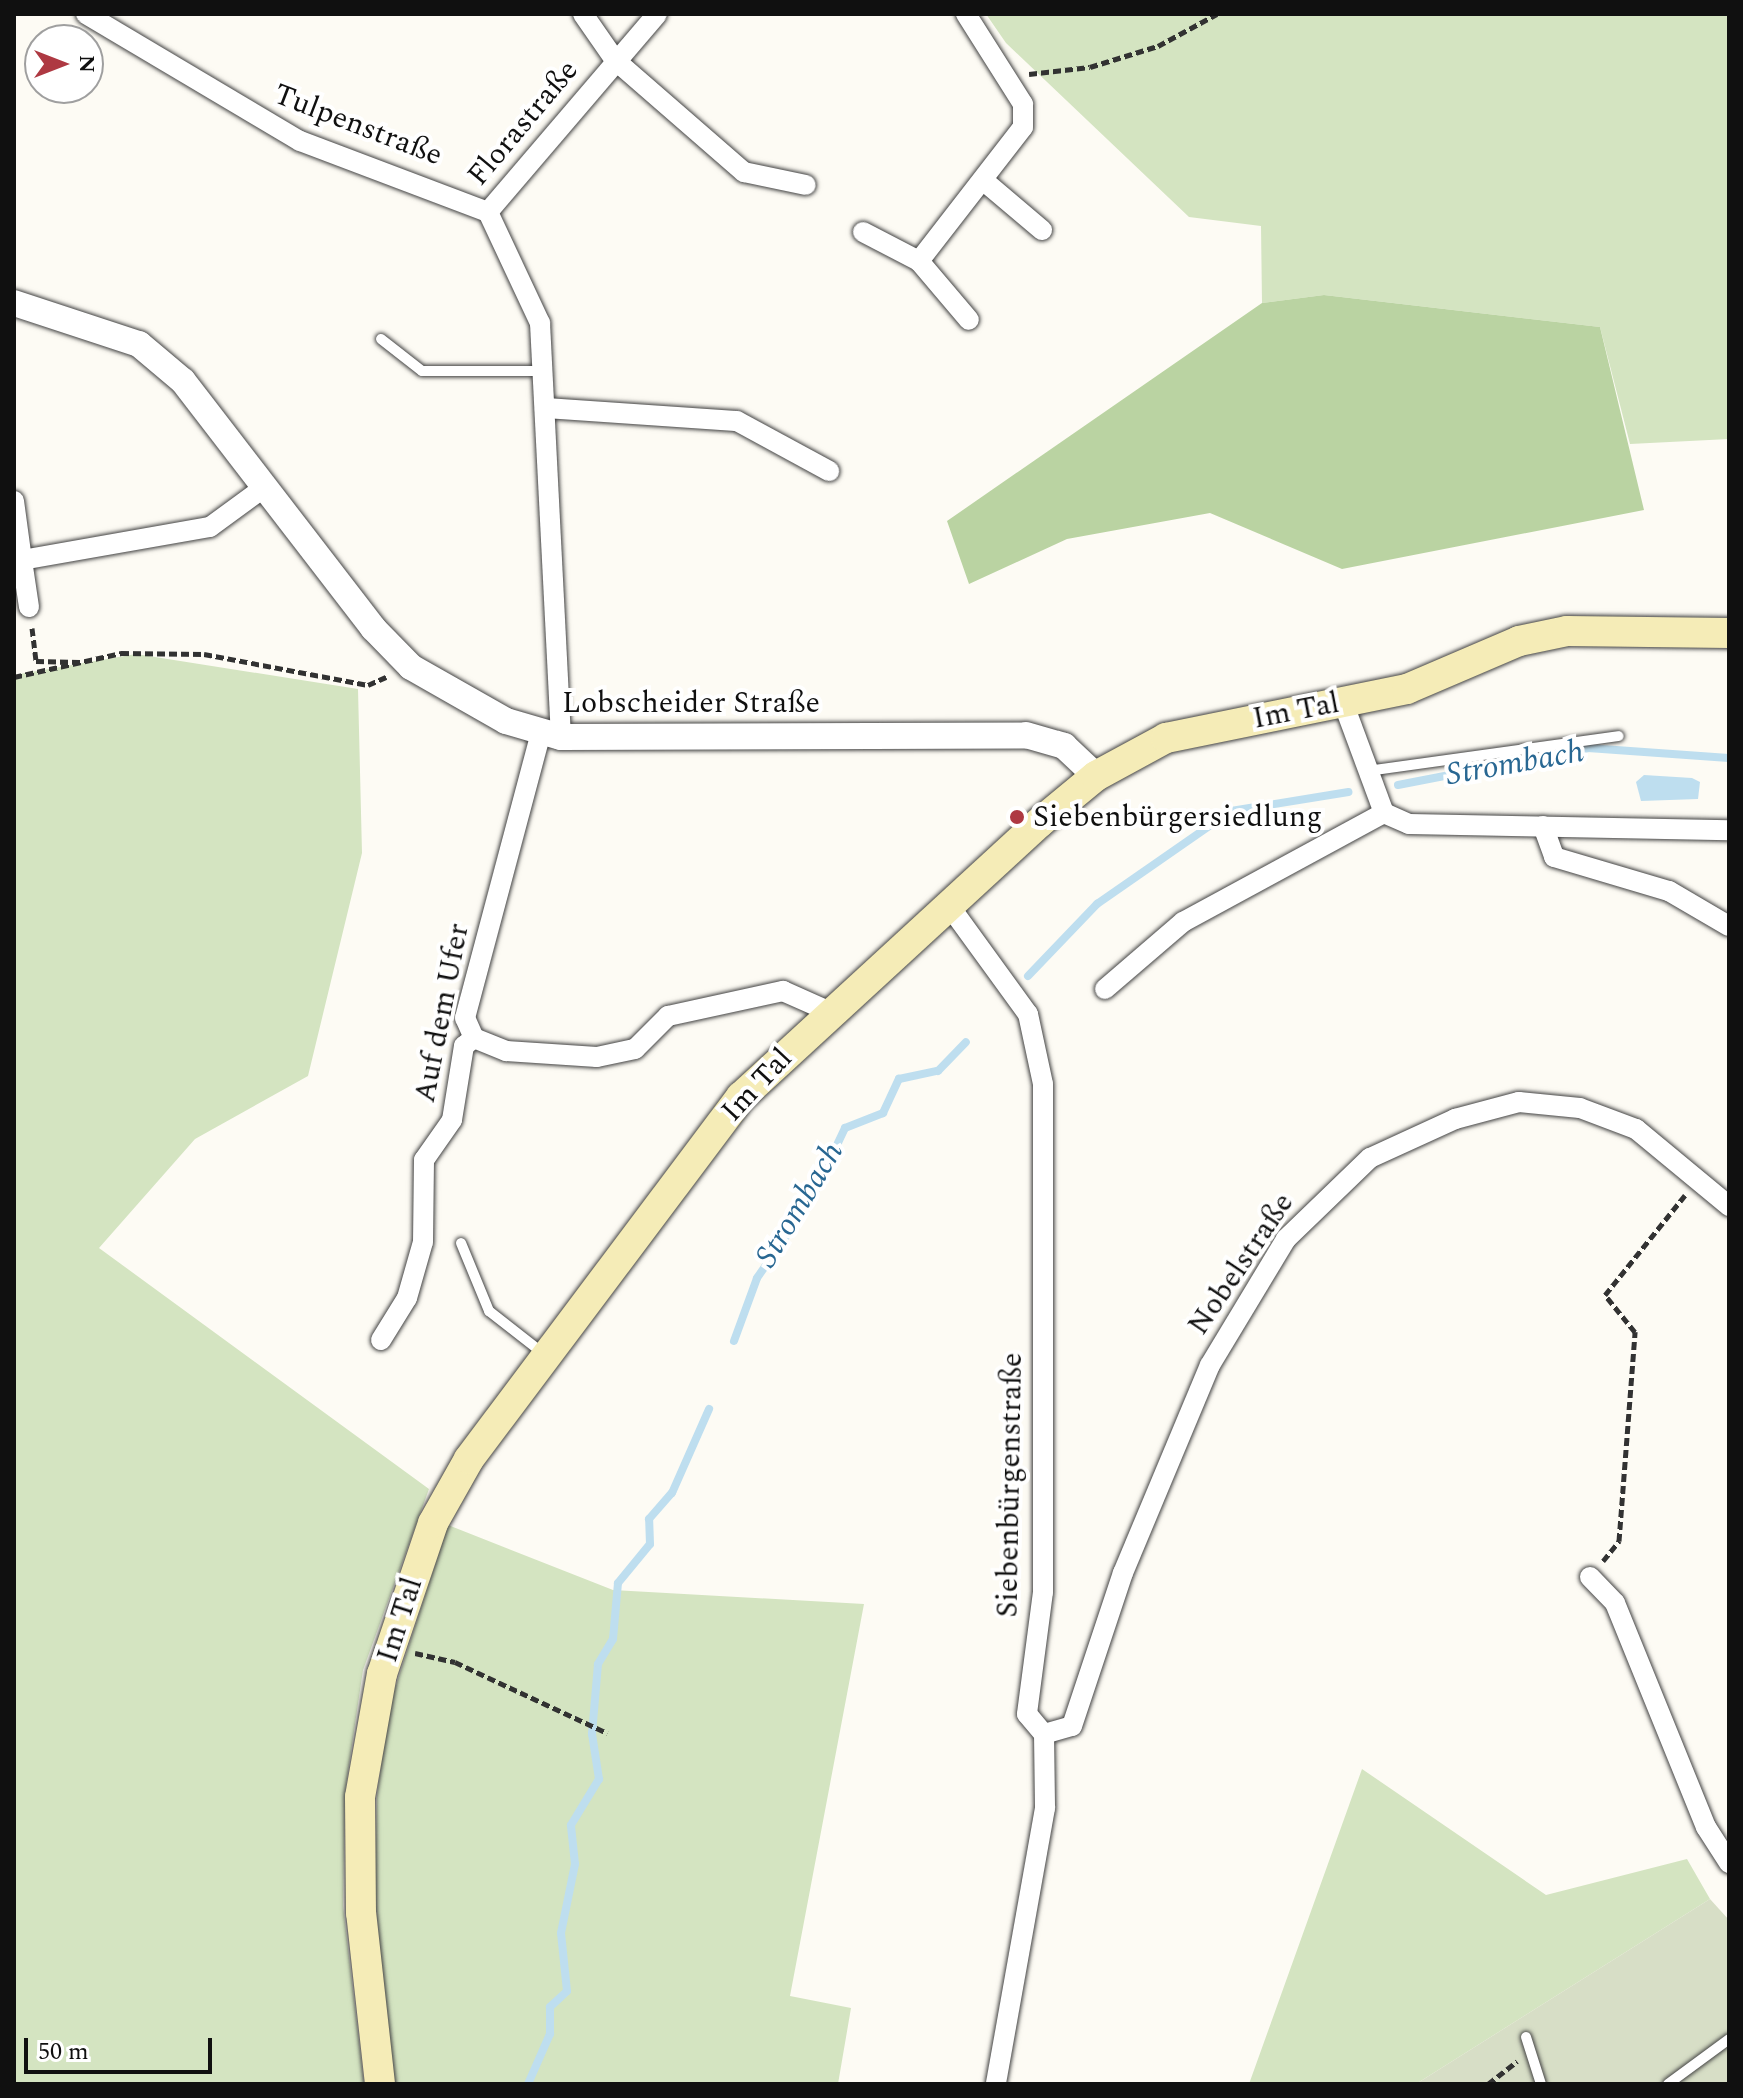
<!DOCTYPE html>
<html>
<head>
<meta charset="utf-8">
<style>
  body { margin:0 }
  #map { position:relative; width:1743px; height:2098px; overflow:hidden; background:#fdfbf4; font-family:Spectral,serif }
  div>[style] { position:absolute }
  .green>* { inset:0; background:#d4e4c1 }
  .forest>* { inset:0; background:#bad3a2 }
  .cemetery>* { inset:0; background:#d7dec6 }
  .water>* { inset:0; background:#bedeef }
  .stream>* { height:8px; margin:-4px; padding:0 4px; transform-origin:4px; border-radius:4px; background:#bedeef }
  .path>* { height:5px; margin-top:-2.5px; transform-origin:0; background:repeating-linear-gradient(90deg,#323232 0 8px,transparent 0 12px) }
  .roads { filter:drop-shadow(0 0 2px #434343) drop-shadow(0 0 2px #434343) }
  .service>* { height:10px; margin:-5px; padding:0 5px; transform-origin:5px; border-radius:5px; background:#fff }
  .minor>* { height:20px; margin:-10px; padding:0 10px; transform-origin:10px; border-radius:10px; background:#fff }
  .tertiary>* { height:26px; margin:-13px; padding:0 13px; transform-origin:13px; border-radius:13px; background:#fff }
  .secondary>* { height:30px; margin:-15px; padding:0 15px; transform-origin:15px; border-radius:15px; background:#f5ecb7 }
  .dots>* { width:22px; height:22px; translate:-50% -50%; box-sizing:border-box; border:4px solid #fff; border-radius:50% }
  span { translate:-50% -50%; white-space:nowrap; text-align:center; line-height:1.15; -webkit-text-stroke:8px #fff; paint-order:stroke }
  .street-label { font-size:30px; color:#101010 }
  .poi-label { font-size:30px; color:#101010 }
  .left { translate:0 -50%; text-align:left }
  .water-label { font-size:32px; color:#286792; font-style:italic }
  .frame { position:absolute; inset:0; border:16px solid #101010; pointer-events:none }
  .north { position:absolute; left:24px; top:24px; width:80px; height:80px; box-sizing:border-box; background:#fff; border:2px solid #9f9f9f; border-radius:50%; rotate:90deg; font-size:22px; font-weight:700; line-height:32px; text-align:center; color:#101010 }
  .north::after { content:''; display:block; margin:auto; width:28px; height:36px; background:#ae3942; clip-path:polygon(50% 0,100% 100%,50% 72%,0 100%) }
  .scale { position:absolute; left:24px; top:2038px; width:188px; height:36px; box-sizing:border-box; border:4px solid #101010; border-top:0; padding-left:10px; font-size:24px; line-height:28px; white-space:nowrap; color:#101010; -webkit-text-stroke:6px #fff; paint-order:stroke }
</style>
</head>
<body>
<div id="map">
  <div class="green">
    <div style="clip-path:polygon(986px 14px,1729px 14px,1729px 439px,1630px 444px,1600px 327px,1324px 295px,1262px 303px,1261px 226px,1189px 217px,1006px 43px)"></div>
    <div style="clip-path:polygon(136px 654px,358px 689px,362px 853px,308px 1076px,195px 1139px,99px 1248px,429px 1489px,363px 1670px,345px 1792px,343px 1906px,364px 2084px,14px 2084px,14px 675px)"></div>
    <div style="clip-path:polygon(448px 1525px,613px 1590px,864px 1604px,790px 1996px,851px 2008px,838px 2084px,393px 2084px,375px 1898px,377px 1796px,389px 1707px)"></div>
    <div style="clip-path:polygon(1362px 1769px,1546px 1895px,1687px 1859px,1710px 1899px,1416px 2084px,1249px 2084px)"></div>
  </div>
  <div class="forest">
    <div style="clip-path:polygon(1324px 295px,1600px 327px,1644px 510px,1342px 569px,1210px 513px,1067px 539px,969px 584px,947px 521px,1262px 303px)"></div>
  </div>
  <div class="cemetery">
    <div style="clip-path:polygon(1710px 1899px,1729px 1920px,1729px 2084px,1416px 2084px)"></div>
  </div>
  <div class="water">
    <div style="clip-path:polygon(1644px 775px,1692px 778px,1700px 782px,1698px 799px,1641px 801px,1636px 782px)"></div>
  </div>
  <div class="stream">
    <div style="left:1398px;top:785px;width:194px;rotate:-11deg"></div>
    <div style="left:1588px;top:748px;width:141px;rotate:4.1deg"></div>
    <div style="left:1028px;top:976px;width:100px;rotate:-46.2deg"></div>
    <div style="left:1097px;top:904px;width:163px;rotate:-34.8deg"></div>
    <div style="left:1231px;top:811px;width:119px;rotate:-9.2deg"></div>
    <div style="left:734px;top:1341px;width:67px;rotate:-69.9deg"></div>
    <div style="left:757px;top:1278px;width:93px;rotate:-55.1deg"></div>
    <div style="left:810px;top:1202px;width:82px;rotate:-64.7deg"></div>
    <div style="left:845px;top:1128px;width:41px;rotate:-21.5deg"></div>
    <div style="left:883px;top:1113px;width:38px;rotate:-65deg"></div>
    <div style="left:899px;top:1079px;width:40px;rotate:-12deg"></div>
    <div style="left:938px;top:1071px;width:40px;rotate:-46deg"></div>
    <div style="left:528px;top:2084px;width:55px;rotate:-66.3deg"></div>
    <div style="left:550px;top:2034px;width:27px;rotate:-90deg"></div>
    <div style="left:550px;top:2007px;width:23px;rotate:-43deg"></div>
    <div style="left:567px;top:1991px;width:58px;rotate:-95.9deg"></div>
    <div style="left:561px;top:1933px;width:70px;rotate:-78.5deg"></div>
    <div style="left:575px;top:1864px;width:39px;rotate:-96deg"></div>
    <div style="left:571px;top:1825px;width:54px;rotate:-58.7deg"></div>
    <div style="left:599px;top:1779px;width:46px;rotate:-98.8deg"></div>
    <div style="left:592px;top:1734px;width:70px;rotate:-85.1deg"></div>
    <div style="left:598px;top:1664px;width:29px;rotate:-59deg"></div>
    <div style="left:613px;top:1639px;width:56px;rotate:-84.9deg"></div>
    <div style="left:618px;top:1583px;width:50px;rotate:-50.6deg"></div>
    <div style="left:650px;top:1544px;width:25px;rotate:-92deg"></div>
    <div style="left:649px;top:1519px;width:35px;rotate:-49deg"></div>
    <div style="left:672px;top:1493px;width:92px;rotate:-66.2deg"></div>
  </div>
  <div class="path">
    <div style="left:1029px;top:74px;width:61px;rotate:-6.5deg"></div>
    <div style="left:1090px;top:67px;width:71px;rotate:-17.2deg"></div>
    <div style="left:1158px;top:46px;width:67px;rotate:-28.5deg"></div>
    <div style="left:32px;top:628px;width:33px;rotate:83deg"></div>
    <div style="left:36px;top:661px;width:44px;rotate:1.3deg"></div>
    <div style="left:14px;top:677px;width:110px;rotate:-12.6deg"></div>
    <div style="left:121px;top:653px;width:83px;rotate:0.7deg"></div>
    <div style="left:204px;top:654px;width:167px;rotate:10.7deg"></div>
    <div style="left:368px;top:685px;width:20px;rotate:-24deg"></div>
    <div style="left:1603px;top:1561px;width:26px;rotate:-51deg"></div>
    <div style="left:1619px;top:1541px;width:210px;rotate:-85.6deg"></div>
    <div style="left:1635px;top:1332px;width:48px;rotate:-129deg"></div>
    <div style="left:1605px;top:1295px;width:128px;rotate:-51.3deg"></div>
    <div style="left:415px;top:1653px;width:41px;rotate:12.7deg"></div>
    <div style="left:455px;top:1662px;width:168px;rotate:25deg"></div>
    <div style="left:1488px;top:2084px;width:37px;rotate:-38deg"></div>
  </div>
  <div class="roads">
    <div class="service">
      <div style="left:381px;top:339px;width:52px;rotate:38deg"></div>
      <div style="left:422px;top:371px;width:121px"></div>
      <div style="left:1367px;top:771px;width:254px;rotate:-7.9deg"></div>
      <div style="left:461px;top:1243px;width:74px;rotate:67.6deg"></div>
      <div style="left:489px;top:1311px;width:70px;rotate:38deg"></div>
      <div style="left:1526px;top:2037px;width:49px;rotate:72.3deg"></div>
      <div style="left:1668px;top:2084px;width:76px;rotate:-36.4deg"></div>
    </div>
    <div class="minor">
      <div style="left:86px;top:14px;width:249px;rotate:30.7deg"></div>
      <div style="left:300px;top:141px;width:201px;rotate:20.7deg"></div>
      <div style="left:583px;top:14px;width:56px;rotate:55.2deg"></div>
      <div style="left:615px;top:60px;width:171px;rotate:41deg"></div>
      <div style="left:744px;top:172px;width:63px;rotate:11.8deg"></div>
      <div style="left:966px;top:14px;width:107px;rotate:57.7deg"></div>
      <div style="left:1023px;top:104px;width:23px;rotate:90deg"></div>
      <div style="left:1023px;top:127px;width:170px;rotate:127.8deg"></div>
      <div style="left:919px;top:261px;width:77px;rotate:49.7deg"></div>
      <div style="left:984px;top:181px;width:76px;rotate:40.2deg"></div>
      <div style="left:488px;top:212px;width:123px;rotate:64.9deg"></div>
      <div style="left:540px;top:323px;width:415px;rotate:87.1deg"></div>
      <div style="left:488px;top:212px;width:260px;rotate:-49.5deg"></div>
      <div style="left:863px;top:232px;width:63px;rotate:27.4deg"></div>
      <div style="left:545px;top:408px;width:192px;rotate:3.9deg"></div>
      <div style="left:737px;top:421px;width:105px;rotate:28.5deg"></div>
      <div style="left:14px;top:501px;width:60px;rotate:82.3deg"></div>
      <div style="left:29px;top:607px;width:48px;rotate:-98.5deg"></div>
      <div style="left:22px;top:560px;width:191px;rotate:-10deg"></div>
      <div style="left:210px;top:527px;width:69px;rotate:-36.2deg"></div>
      <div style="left:1384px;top:813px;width:27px;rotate:24deg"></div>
      <div style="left:1409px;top:824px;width:320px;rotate:1.1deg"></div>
      <div style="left:1543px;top:826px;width:33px;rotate:70deg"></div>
      <div style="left:1554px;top:857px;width:120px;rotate:16.5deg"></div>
      <div style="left:1669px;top:891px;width:69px;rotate:30.3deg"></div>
      <div style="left:948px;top:904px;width:136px;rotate:54deg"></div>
      <div style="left:1028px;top:1014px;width:72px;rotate:77.9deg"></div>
      <div style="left:1043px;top:1084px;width:508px;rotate:90deg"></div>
      <div style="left:1043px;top:1592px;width:123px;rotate:97.5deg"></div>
      <div style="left:1027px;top:1714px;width:26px;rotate:50deg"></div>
      <div style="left:1044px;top:1734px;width:74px;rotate:89.2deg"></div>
      <div style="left:1045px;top:1808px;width:280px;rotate:100.1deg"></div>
      <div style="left:1105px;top:989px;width:103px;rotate:-40.7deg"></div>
      <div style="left:1183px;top:922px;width:229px;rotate:-28.5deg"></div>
      <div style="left:1384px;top:813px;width:118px;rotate:-110.3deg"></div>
      <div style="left:474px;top:1038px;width:35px;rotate:22deg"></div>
      <div style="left:506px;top:1051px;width:91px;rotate:3.8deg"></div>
      <div style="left:597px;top:1057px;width:39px;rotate:-12deg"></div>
      <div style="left:635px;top:1049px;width:47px;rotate:-45deg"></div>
      <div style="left:668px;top:1016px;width:118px;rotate:-12.3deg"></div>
      <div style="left:783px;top:991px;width:49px;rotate:24deg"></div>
      <div style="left:381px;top:1340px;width:49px;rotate:-58.2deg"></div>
      <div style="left:407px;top:1298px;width:58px;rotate:-74.1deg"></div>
      <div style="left:423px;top:1242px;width:82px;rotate:-89.3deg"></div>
      <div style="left:424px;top:1160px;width:49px;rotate:-55deg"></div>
      <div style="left:452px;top:1120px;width:75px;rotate:-80.8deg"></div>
      <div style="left:464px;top:1046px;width:13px;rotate:-39deg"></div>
      <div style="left:474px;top:1038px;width:22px;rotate:-114deg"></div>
      <div style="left:465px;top:1018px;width:295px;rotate:-75.1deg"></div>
      <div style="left:1590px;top:1577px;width:36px;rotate:46deg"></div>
      <div style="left:1615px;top:1603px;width:242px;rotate:67.9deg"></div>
      <div style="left:1706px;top:1827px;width:43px;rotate:57.4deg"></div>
      <div style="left:1044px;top:1734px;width:29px;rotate:-16deg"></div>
      <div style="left:1072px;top:1726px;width:161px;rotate:-71.6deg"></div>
      <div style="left:1123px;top:1573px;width:225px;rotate:-67.3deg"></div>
      <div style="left:1210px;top:1365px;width:147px;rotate:-58.9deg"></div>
      <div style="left:1286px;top:1239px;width:117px;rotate:-44deg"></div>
      <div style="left:1370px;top:1158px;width:94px;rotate:-24.6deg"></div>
      <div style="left:1455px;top:1119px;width:66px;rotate:-14.9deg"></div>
      <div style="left:1519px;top:1102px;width:61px;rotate:5.6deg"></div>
      <div style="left:1580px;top:1108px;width:60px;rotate:20.6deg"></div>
      <div style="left:1636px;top:1129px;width:121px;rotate:39.6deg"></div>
    </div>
    <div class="tertiary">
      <div style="left:14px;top:303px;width:132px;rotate:18.2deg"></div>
      <div style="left:139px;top:344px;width:57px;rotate:40.1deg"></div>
      <div style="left:183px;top:381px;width:312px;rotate:52.4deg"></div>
      <div style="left:373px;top:628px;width:54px;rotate:45.7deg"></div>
      <div style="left:411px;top:667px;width:109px;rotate:29.6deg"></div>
      <div style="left:506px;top:721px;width:57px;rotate:16.2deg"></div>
      <div style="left:561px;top:737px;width:465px;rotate:-0.2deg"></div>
      <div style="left:1026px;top:735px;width:40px;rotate:16deg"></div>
      <div style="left:1064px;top:746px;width:44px;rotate:43.2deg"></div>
    </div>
    <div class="secondary">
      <div style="left:380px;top:2084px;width:172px;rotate:-96.3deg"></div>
      <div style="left:361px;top:1913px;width:116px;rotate:-90.5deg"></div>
      <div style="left:360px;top:1797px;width:125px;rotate:-79.9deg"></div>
      <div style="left:382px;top:1674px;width:159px;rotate:-71.3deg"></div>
      <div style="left:433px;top:1523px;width:73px;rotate:-60.6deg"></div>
      <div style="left:469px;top:1459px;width:453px;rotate:-53.1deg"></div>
      <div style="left:741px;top:1097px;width:405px;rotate:-42.6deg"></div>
      <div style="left:1039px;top:823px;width:74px;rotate:-39.5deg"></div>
      <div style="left:1096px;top:776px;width:80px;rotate:-28.5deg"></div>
      <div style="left:1166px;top:738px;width:246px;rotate:-11.5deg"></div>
      <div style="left:1407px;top:689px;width:122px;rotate:-23.2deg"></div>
      <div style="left:1519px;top:641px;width:49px;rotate:-11.8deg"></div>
      <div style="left:1567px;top:631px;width:162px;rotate:0.7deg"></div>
    </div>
  </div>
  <div class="dots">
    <div style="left:1017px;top:817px;background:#ae3942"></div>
  </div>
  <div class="street-label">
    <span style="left:523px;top:123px;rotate:-50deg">Florastraße</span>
    <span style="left:358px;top:125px;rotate:21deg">Tulpenstraße</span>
    <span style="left:691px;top:703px">Lobscheider Straße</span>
    <span style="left:1296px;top:711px;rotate:-11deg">Im Tal</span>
    <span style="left:442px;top:1013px;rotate:-79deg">Auf dem Ufer</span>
    <span style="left:757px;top:1085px;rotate:-47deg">Im Tal</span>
    <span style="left:1241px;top:1264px;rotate:-56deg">Nobelstraße</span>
    <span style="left:1010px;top:1485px;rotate:-89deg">Siebenbürgenstraße</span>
    <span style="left:400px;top:1620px;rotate:-72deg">Im Tal</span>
  </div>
  <div class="poi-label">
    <span class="left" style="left:1033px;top:817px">Siebenbürgersiedlung</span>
  </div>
  <div class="water-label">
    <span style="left:1515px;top:764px;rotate:-10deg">Strombach</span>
    <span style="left:800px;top:1205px;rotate:-59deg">Strombach</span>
  </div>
  <div class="frame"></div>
  <div class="north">N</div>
  <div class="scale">50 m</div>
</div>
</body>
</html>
